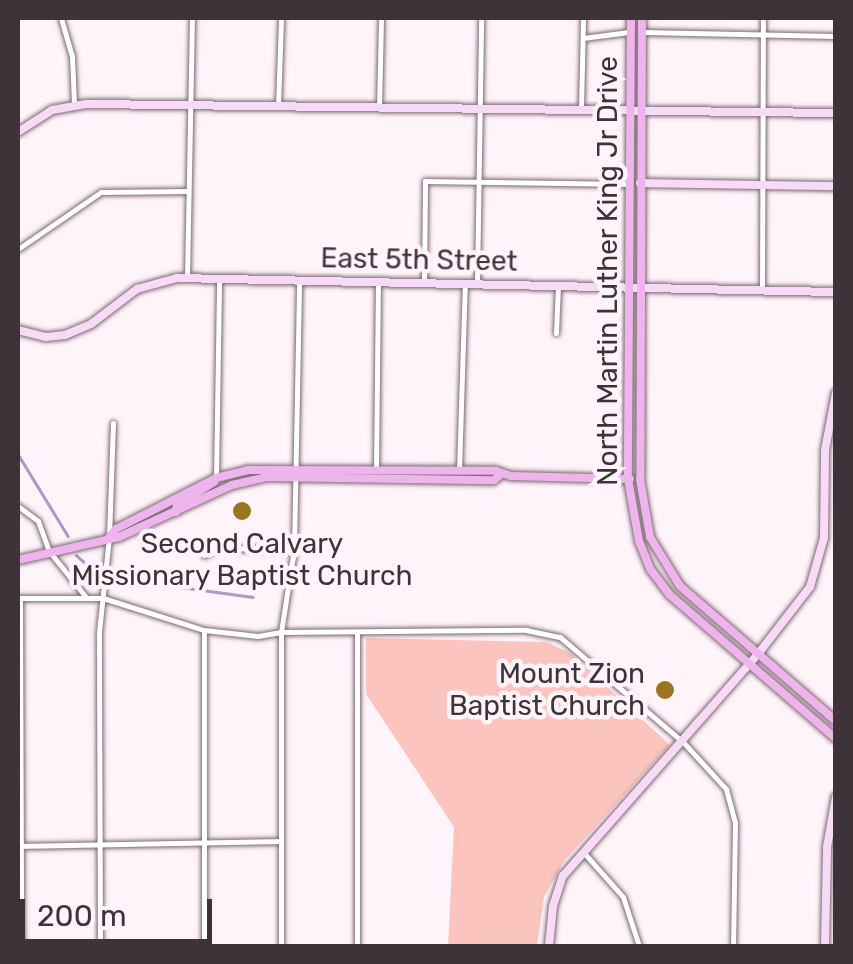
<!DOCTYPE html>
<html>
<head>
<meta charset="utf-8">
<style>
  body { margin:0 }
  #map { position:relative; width:853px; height:964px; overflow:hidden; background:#fef4f9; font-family:Rubik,sans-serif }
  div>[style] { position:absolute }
  .green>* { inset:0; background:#fbc4be }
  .stream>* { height:2.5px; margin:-1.25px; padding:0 1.25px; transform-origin:1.25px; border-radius:1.25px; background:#b196c8 }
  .roads { filter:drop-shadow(0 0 2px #7d6772) drop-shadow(0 0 2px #7d6772) }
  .street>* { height:5px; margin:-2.5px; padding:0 2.5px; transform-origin:2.5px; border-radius:2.5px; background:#fff }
  .secondary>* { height:8px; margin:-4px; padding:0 4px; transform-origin:4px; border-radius:4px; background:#f7daf6 }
  .primary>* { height:8px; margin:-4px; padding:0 4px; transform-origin:4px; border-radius:4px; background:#eeb4ec }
  .dots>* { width:28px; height:28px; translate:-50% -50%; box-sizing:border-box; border:5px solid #fef4f9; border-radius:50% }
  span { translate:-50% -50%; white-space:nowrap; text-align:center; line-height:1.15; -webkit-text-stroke:9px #fef4f9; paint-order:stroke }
  .street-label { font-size:28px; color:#3d3338 }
  .poi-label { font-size:28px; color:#3d3338 }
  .right { translate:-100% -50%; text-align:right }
  .frame { position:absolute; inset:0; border:20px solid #3d3338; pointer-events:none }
  .scale { position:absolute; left:20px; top:899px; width:192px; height:45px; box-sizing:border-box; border:5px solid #3d3338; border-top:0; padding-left:12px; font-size:30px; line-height:35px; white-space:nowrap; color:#3d3338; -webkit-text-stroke:8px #fef4f9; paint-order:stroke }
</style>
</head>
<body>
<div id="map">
  <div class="green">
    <div style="clip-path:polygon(366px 638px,546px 642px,570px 653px,670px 745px,564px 861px,544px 897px,537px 946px,448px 946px,454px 827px,366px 694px)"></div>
  </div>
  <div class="stream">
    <div style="left:18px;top:454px;width:96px;rotate:58.6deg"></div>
    <div style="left:76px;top:555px;width:28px;rotate:41deg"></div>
    <div style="left:115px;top:578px;width:139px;rotate:7.8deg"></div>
  </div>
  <div class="roads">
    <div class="street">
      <div style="left:61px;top:18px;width:40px;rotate:74deg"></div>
      <div style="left:72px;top:56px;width:48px;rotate:87.6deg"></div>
      <div style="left:644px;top:32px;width:192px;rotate:1.2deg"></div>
      <div style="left:583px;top:38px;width:46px;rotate:-7.4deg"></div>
      <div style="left:278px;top:106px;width:88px;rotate:-88deg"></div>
      <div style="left:379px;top:108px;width:90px;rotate:-88.7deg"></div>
      <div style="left:581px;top:109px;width:91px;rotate:-88.7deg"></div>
      <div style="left:18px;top:249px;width:101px;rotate:-34.5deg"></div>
      <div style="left:101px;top:192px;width:87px;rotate:-0.7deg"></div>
      <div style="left:187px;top:278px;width:260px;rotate:-88.9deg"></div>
      <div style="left:424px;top:283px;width:102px;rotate:-89.4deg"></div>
      <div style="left:425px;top:181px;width:204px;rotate:0.8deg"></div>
      <div style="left:477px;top:284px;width:266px;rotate:-89.1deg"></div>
      <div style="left:762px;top:289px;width:271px;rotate:-89.8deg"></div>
      <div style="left:556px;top:333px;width:48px;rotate:-87.6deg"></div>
      <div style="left:376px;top:469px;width:187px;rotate:-89.4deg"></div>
      <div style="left:459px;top:470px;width:187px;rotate:-88.2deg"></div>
      <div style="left:216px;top:478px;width:199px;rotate:-89.1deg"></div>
      <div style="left:18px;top:506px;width:25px;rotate:37deg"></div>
      <div style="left:38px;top:521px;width:32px;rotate:70deg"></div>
      <div style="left:49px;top:551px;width:58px;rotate:51.3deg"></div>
      <div style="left:204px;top:555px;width:15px;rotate:-28deg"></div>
      <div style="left:217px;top:548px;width:77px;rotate:0.7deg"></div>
      <div style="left:18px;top:598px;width:85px"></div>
      <div style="left:103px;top:598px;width:106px;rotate:17.6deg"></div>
      <div style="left:204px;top:630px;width:54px;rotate:6.3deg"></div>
      <div style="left:258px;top:636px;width:23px;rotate:-10deg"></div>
      <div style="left:281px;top:632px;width:245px;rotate:-0.5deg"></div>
      <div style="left:526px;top:630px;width:35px;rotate:12deg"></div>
      <div style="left:560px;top:637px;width:162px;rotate:40.5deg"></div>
      <div style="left:683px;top:742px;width:64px;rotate:47.5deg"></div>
      <div style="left:726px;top:789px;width:35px;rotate:75deg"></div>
      <div style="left:735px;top:823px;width:123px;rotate:90.9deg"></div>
      <div style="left:20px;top:598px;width:348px;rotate:89.8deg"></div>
      <div style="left:19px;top:846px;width:262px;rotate:-1.1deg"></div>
      <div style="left:585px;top:854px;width:57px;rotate:48.5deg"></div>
      <div style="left:623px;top:897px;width:52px;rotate:71.9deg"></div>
      <div style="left:100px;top:946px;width:314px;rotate:-90.2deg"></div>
      <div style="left:99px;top:632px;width:96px;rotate:-84deg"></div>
      <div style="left:109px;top:537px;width:114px;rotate:-88deg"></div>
      <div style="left:204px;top:946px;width:316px;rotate:-90deg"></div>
      <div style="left:281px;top:946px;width:314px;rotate:-90deg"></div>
      <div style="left:281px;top:632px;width:84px;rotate:-81.1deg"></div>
      <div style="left:294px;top:549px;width:268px;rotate:-88.9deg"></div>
      <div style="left:357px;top:946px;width:313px;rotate:-90deg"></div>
    </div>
    <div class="secondary">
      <div style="left:18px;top:132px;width:40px;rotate:-32.9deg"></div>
      <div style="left:52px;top:110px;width:36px;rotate:-10deg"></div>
      <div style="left:87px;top:104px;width:749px;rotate:0.69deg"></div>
      <div style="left:640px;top:183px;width:196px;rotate:0.9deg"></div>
      <div style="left:18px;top:330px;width:29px;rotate:14deg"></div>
      <div style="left:46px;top:337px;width:19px;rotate:-6deg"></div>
      <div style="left:65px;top:335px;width:28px;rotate:-23deg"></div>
      <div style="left:91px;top:324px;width:58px;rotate:-37.3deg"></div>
      <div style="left:137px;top:289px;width:41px;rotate:-15.4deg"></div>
      <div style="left:177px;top:278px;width:659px;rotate:1.22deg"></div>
      <div style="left:549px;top:946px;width:40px;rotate:-84.3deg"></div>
      <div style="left:553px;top:906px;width:32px;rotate:-72deg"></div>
      <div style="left:563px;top:876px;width:295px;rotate:-48.7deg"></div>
      <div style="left:758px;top:654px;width:85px;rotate:-52.2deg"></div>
      <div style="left:810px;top:587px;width:51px;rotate:-74.1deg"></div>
      <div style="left:824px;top:538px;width:88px;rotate:-89.3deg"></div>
      <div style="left:825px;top:450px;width:58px;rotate:-79.1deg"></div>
      <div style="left:825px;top:946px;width:99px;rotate:-88.8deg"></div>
      <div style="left:827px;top:847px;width:51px;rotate:-79.8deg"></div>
    </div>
    <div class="primary">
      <div style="left:631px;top:18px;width:461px;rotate:90.4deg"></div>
      <div style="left:628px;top:479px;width:63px;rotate:79.9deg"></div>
      <div style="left:639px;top:541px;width:31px;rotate:68deg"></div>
      <div style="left:651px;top:570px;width:31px;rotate:53deg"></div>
      <div style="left:670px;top:595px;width:220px;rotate:40.9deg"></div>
      <div style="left:642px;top:18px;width:461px;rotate:90.2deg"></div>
      <div style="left:640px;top:479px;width:59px;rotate:80.2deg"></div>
      <div style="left:650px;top:537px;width:57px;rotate:58.5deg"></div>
      <div style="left:680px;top:586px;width:206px;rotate:40.9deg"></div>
      <div style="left:176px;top:512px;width:7px;rotate:-82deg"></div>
      <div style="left:177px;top:505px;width:44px;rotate:-31.9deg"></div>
      <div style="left:109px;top:537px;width:11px;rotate:-49deg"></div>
      <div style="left:116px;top:529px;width:112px;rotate:-27deg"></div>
      <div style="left:216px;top:478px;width:32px;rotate:-14deg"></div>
      <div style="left:247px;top:470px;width:249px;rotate:0.2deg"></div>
      <div style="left:496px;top:471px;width:16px;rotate:18deg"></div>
      <div style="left:511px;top:476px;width:119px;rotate:1.4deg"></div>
      <div style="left:18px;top:560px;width:104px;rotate:-12.8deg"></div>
      <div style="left:119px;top:537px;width:124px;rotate:-24.7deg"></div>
      <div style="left:232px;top:485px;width:35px;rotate:-13deg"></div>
      <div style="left:266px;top:477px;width:228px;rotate:0.8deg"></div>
      <div style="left:494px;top:480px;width:8px;rotate:-40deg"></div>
    </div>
  </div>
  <div class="dots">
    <div style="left:242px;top:511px;background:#9b7420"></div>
    <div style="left:665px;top:690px;background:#9b7420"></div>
  </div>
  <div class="street-label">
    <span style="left:419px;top:260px;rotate:1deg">East 5th Street</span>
    <span style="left:608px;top:271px;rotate:-90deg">North Martin Luther King Jr Drive</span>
  </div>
  <div class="poi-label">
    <span style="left:242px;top:560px">Second Calvary<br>Missionary Baptist Church</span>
    <span class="right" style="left:645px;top:690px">Mount Zion<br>Baptist Church</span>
  </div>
  <div class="frame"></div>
  <div class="scale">200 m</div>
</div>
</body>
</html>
